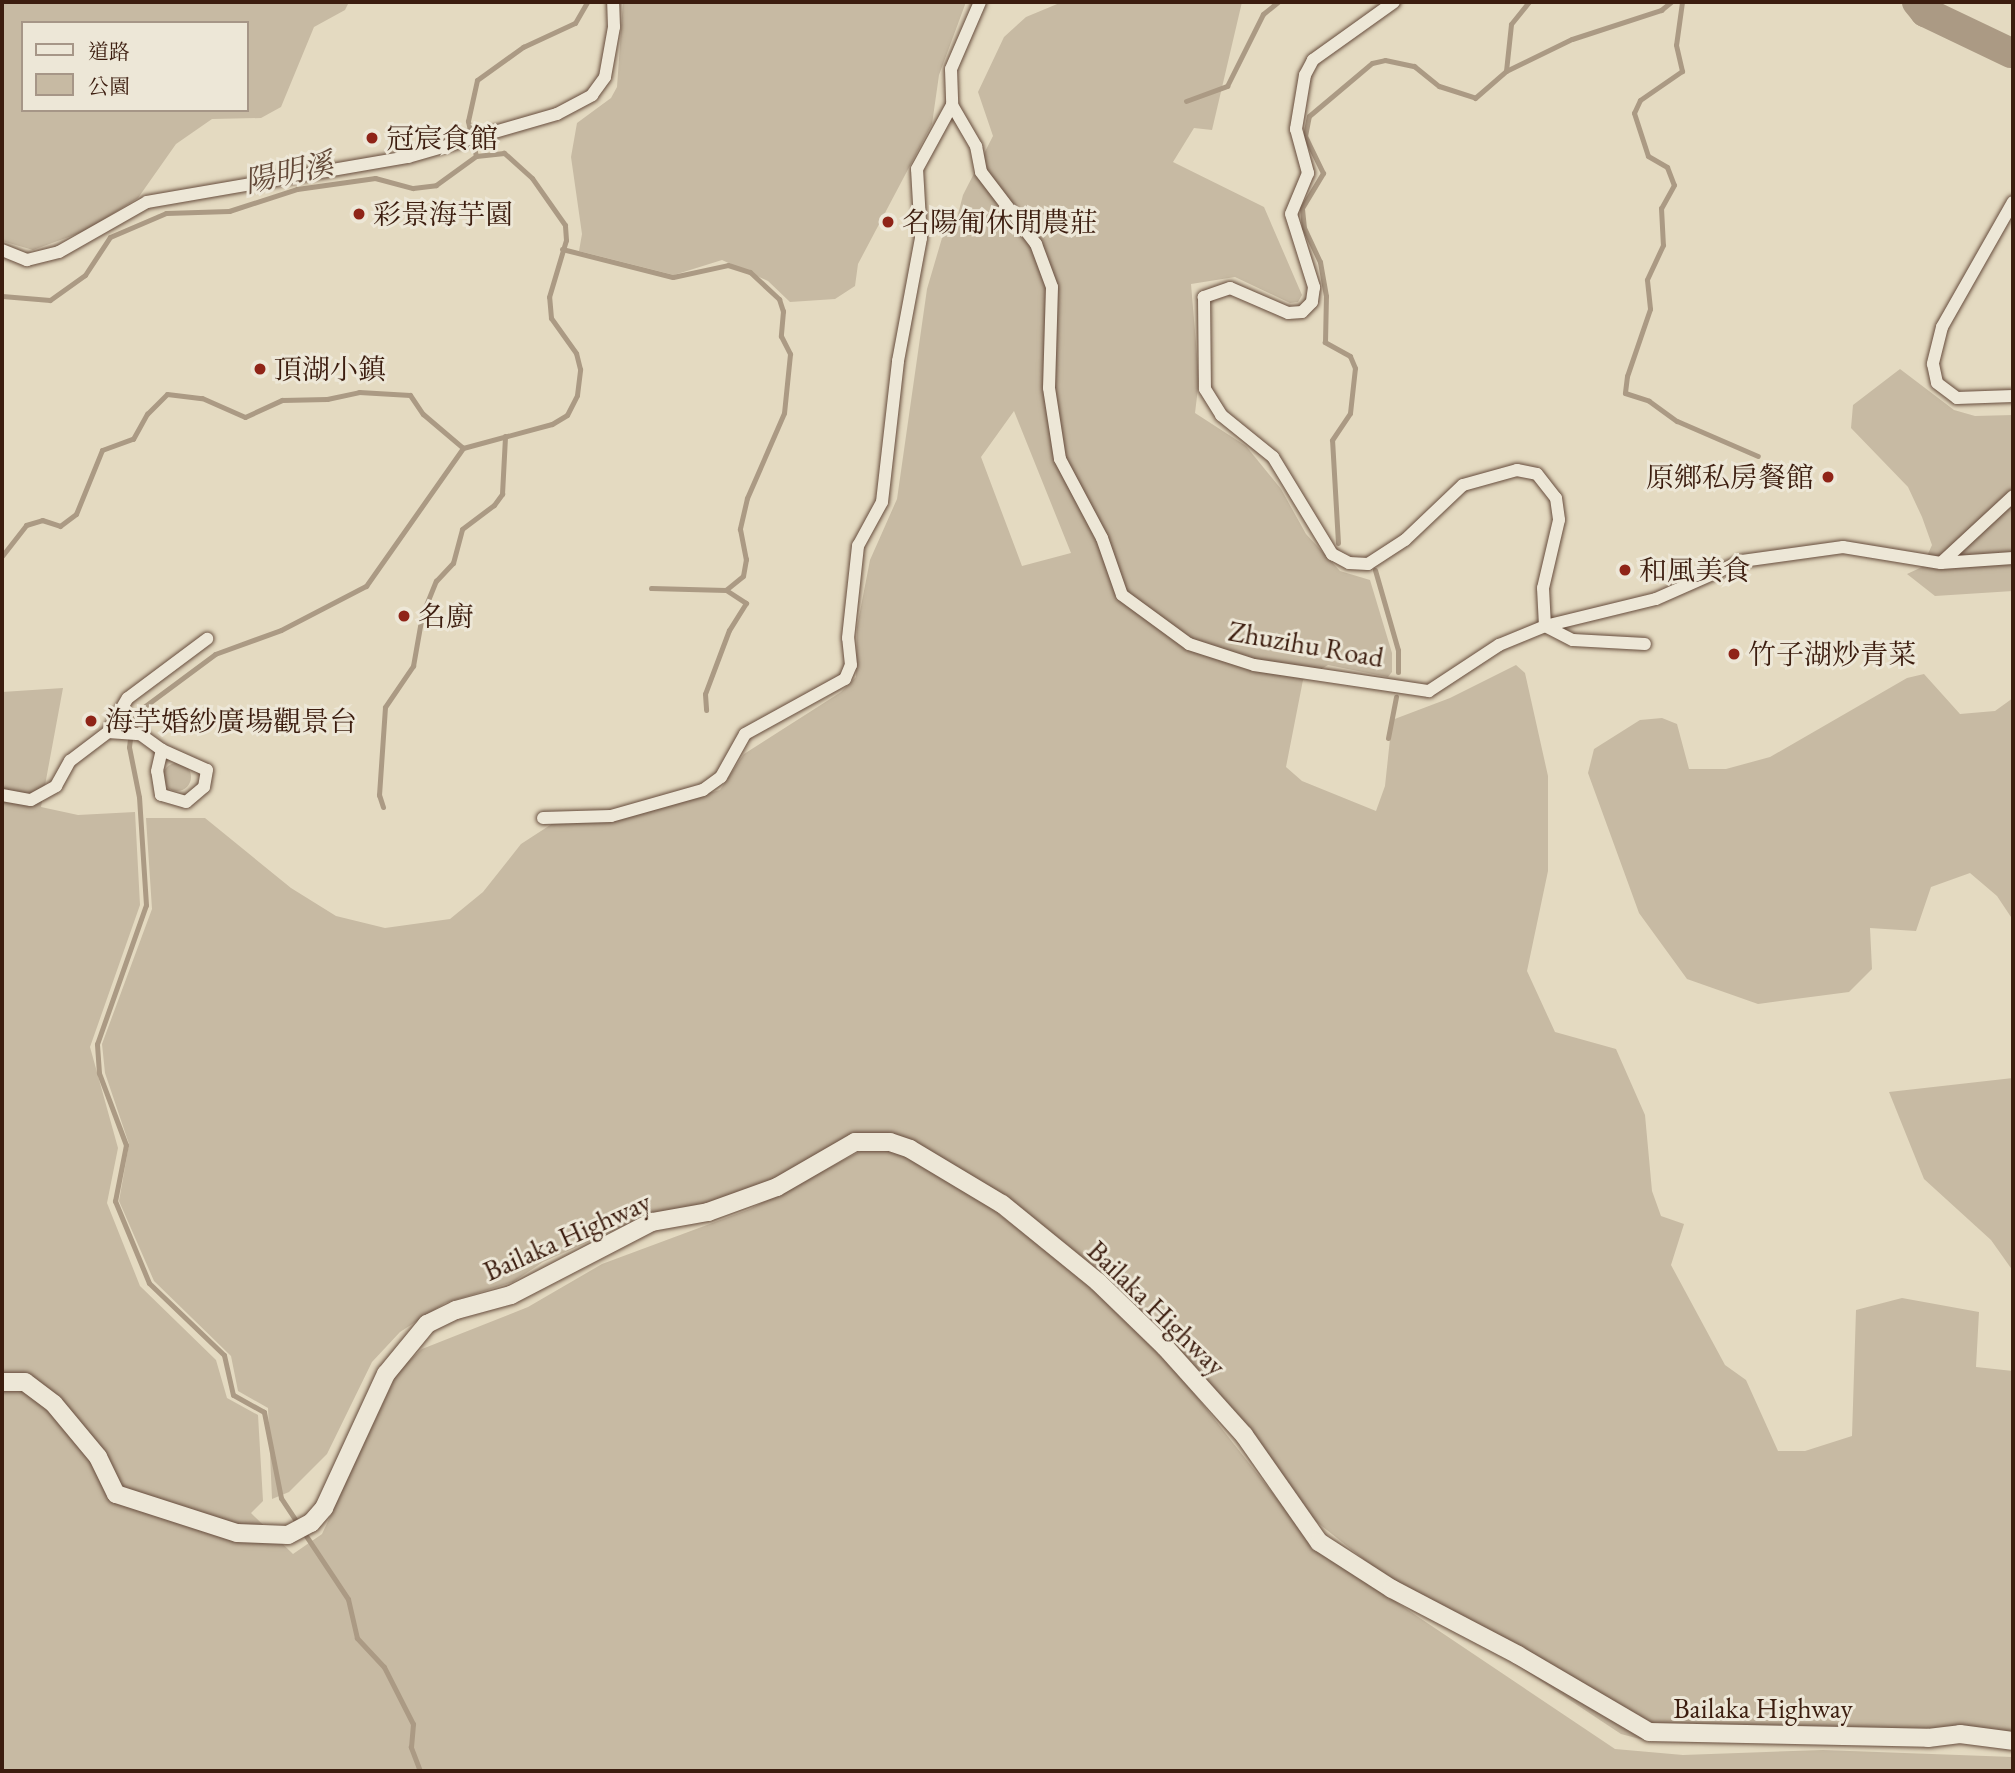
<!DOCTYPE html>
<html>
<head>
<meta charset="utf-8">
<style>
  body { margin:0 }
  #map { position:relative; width:2015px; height:1773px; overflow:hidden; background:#e4dac1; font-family:"EB Garamond","Noto Serif TC",serif }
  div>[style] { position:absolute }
  .green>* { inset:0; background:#c7baa3 }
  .round { border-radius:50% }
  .stream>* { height:5px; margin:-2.5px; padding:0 2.5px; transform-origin:2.5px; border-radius:2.5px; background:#ab9a84 }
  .river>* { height:30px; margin:-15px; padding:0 15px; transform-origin:15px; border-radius:15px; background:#ab9a84 }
  .roads { filter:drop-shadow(0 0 2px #664c3c) drop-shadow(0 0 2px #664c3c) }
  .street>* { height:12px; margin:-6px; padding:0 6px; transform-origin:6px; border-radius:6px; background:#ede7d7 }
  .secondary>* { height:18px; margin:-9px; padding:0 9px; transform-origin:9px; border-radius:9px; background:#ede7d7 }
  .dots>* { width:19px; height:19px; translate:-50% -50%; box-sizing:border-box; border:4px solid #ede7d7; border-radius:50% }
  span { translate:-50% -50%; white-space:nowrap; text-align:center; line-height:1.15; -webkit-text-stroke:6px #ede7d7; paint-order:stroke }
  .poi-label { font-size:28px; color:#3c1d0f }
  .left { translate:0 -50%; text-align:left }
  .right { translate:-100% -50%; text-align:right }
  .street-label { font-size:28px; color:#3c1d0f }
  .water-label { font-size:30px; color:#634938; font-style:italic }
  .frame { position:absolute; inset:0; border:4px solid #3c1d0f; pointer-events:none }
  .legend { position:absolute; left:21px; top:21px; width:228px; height:91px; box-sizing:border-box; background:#ede7d7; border:2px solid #a69687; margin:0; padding:9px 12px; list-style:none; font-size:21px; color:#3c1d0f }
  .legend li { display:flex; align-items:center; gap:14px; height:35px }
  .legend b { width:35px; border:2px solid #a69687 }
</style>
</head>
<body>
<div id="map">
  <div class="green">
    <div style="clip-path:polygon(evenodd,2px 2px,349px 2px,345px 10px,314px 27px,281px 107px,261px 118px,212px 119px,176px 144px,138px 198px,85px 231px,33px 250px,2px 241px,2px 2px,23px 23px,247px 23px,247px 110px,23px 110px,23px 23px)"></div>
    <div style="clip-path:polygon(623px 2px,966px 2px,939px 75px,932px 124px,858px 264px,855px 286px,835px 299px,790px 302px,768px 281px,722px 260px,674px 275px,579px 251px,582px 234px,571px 157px,577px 123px,611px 98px,617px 87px)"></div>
    <div style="clip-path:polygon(evenodd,1062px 2px,1242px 2px,1212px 130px,1194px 128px,1173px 162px,1264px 207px,1302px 295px,1298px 302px,1290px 303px,1235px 277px,1191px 284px,1199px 380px,1195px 413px,1246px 446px,1281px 489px,1306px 534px,1340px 571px,1370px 580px,1392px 653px,1392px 672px,1388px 677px,1328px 665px,1303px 680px,1286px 767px,1302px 781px,1376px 811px,1385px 786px,1392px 720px,1450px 698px,1516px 665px,1525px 673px,1548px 776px,1548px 871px,1527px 971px,1555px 1032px,1616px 1049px,1645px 1115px,1652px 1191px,1661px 1216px,1684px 1224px,1671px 1265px,1725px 1365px,1746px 1380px,1778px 1451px,1805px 1451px,1852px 1436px,1856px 1310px,1902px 1298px,1979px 1312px,1976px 1367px,2013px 1371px,2013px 1743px,1742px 1741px,1640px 1739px,1621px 1734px,1396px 1585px,1303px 1511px,1069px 1249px,871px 1136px,709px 1207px,626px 1225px,543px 1262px,513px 1282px,445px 1303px,400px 1332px,372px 1362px,327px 1454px,289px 1492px,272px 1499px,268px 1408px,238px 1391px,231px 1356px,154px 1281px,119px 1201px,129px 1144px,105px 1073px,102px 1044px,152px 909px,146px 818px,205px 818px,291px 888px,336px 916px,385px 928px,450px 919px,483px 892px,521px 844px,561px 818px,600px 822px,720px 790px,744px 754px,841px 692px,856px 677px,857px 627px,870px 560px,897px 499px,927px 289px,942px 238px,956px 222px,963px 195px,993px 136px,978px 92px,1004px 37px,1026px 17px,1062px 2px,1014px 411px,1071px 553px,1022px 566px,981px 457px,1014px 411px)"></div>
    <div style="clip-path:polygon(1900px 369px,1954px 410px,1975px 416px,2013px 415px,2013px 591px,1935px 596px,1907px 574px,1922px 567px,1932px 545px,1922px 517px,1908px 487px,1851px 428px,1853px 405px)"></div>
    <div style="clip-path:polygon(1924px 674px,1960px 714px,1995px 711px,2013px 698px,2013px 920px,1997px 896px,1970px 873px,1931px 887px,1916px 931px,1870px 928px,1872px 969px,1849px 992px,1758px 1004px,1687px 979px,1639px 913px,1588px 773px,1594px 749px,1640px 720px,1662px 718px,1677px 724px,1689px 769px,1726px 769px,1770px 757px,1907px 678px)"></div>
    <div style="clip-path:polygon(63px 688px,41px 807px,78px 815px,135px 812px,140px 905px,90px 1047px,118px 1148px,107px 1203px,140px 1286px,216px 1360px,227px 1398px,258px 1415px,263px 1501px,251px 1513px,293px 1554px,322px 1534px,398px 1371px,422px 1349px,528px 1307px,602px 1264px,750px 1209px,861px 1151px,884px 1149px,903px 1153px,979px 1199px,1089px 1283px,1175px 1369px,1289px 1514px,1399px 1604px,1615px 1749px,1683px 1755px,1823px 1750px,2013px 1757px,2013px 1771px,2px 1771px,2px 692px)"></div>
    <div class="round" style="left:163px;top:763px;width:28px;height:28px"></div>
    <div style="clip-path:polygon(2013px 1078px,2013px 1271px,1991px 1240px,1924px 1179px,1889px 1092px)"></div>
  </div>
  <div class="stream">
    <div style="left:1682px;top:2px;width:43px;rotate:97.9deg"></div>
    <div style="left:1676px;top:45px;width:27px;rotate:77deg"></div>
    <div style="left:1682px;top:71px;width:51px;rotate:145.4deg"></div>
    <div style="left:1640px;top:100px;width:14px;rotate:115deg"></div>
    <div style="left:1634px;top:113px;width:45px;rotate:72deg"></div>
    <div style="left:1648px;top:156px;width:22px;rotate:30deg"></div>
    <div style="left:1667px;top:167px;width:19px;rotate:69deg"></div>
    <div style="left:1674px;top:185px;width:26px;rotate:119deg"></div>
    <div style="left:1661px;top:208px;width:37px;rotate:87deg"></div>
    <div style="left:1663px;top:245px;width:38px;rotate:115deg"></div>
    <div style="left:1647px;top:280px;width:29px;rotate:84deg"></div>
    <div style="left:1650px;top:309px;width:71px;rotate:108.9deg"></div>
    <div style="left:1627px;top:376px;width:17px;rotate:97deg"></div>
    <div style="left:1625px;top:393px;width:25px;rotate:18deg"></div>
    <div style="left:1649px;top:401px;width:34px;rotate:36deg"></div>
    <div style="left:1677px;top:421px;width:88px;rotate:23.4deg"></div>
    <div style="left:1506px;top:71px;width:47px;rotate:-83.9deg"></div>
    <div style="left:1511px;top:24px;width:28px;rotate:-51deg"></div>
    <div style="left:1186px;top:101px;width:44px;rotate:-20.1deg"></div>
    <div style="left:1227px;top:86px;width:80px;rotate:-63.4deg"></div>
    <div style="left:1263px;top:14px;width:19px;rotate:-39deg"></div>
    <div style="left:562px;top:249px;width:114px;rotate:14.2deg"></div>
    <div style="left:673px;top:277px;width:56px;rotate:-12.3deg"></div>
    <div style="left:728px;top:265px;width:23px;rotate:18deg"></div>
    <div style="left:750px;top:272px;width:40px;rotate:43deg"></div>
    <div style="left:779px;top:299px;width:13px;rotate:72deg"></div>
    <div style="left:783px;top:311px;width:25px;rotate:95deg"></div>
    <div style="left:781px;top:336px;width:20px;rotate:63deg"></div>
    <div style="left:790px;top:354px;width:59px;rotate:95.8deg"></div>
    <div style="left:784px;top:413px;width:93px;rotate:113.5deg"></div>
    <div style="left:747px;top:498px;width:32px;rotate:103deg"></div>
    <div style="left:740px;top:529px;width:31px;rotate:79deg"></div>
    <div style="left:746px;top:559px;width:17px;rotate:100deg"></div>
    <div style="left:743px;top:576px;width:22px;rotate:141deg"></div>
    <div style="left:726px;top:590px;width:24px;rotate:33deg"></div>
    <div style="left:746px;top:603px;width:32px;rotate:122deg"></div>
    <div style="left:729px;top:630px;width:68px;rotate:110.6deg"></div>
    <div style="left:705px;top:694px;width:16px;rotate:86deg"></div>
    <div style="left:2px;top:296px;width:48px;rotate:4.8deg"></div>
    <div style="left:50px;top:300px;width:43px;rotate:-35.5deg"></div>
    <div style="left:85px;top:275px;width:45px;rotate:-56.7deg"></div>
    <div style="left:110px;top:237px;width:61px;rotate:-23.2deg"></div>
    <div style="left:166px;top:213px;width:63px;rotate:-1.8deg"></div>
    <div style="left:229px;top:211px;width:71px;rotate:-17.9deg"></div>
    <div style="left:297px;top:189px;width:79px;rotate:-8deg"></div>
    <div style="left:375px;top:178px;width:39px;rotate:15deg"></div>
    <div style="left:413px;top:188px;width:23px;rotate:-7deg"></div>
    <div style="left:436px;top:185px;width:49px;rotate:-35.9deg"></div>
    <div style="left:476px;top:156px;width:36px;rotate:-103deg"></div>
    <div style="left:468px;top:121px;width:42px;rotate:-77.6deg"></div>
    <div style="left:477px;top:80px;width:57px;rotate:-35.7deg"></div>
    <div style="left:523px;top:47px;width:57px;rotate:-24.8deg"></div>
    <div style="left:575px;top:23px;width:24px;rotate:-60deg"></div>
    <div style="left:1338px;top:543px;width:103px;rotate:-93.3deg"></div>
    <div style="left:1332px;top:440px;width:32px;rotate:-56deg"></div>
    <div style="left:1350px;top:413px;width:45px;rotate:-83.7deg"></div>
    <div style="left:1355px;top:368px;width:13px;rotate:-113deg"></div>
    <div style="left:1350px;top:356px;width:29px;rotate:-151deg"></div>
    <div style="left:1325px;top:342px;width:46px;rotate:-88.8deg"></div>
    <div style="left:1326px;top:296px;width:35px;rotate:-100deg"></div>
    <div style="left:1320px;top:262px;width:38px;rotate:-115deg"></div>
    <div style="left:1304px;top:228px;width:20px;rotate:-96deg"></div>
    <div style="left:1302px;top:208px;width:41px;rotate:-59deg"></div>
    <div style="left:1323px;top:173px;width:41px;rotate:-115.9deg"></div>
    <div style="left:1305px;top:136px;width:20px;rotate:-79deg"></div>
    <div style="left:1309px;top:116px;width:82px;rotate:-40.1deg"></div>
    <div style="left:1372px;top:63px;width:13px;rotate:-13deg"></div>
    <div style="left:1385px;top:60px;width:30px;rotate:12deg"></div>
    <div style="left:1414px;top:66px;width:32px;rotate:39deg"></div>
    <div style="left:1439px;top:86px;width:38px;rotate:18deg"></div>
    <div style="left:1475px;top:98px;width:41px;rotate:-41.1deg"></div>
    <div style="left:1506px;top:71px;width:73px;rotate:-25.9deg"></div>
    <div style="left:1572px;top:39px;width:94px;rotate:-18deg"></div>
    <div style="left:1661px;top:10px;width:13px;rotate:-39deg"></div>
    <div style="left:2px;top:556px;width:39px;rotate:-52deg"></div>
    <div style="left:26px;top:525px;width:17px;rotate:-17deg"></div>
    <div style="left:42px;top:520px;width:19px;rotate:18deg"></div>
    <div style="left:60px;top:526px;width:20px;rotate:-37deg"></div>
    <div style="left:76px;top:514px;width:69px;rotate:-67.9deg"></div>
    <div style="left:102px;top:450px;width:33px;rotate:-20deg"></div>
    <div style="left:133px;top:439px;width:29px;rotate:-61deg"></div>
    <div style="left:147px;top:414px;width:28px;rotate:-45deg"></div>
    <div style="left:167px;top:394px;width:35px;rotate:7deg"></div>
    <div style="left:202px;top:398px;width:47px;rotate:23.8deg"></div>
    <div style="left:245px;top:417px;width:41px;rotate:-24.7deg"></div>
    <div style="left:282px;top:400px;width:45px;rotate:-1.3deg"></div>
    <div style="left:327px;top:399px;width:33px;rotate:-12deg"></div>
    <div style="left:359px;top:392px;width:51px;rotate:3.4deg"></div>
    <div style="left:410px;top:395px;width:23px;rotate:56deg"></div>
    <div style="left:423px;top:414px;width:52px;rotate:40.4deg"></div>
    <div style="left:1375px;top:570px;width:83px;rotate:74deg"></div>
    <div style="left:1398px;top:650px;width:22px;rotate:90deg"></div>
    <div style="left:651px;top:588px;width:75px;rotate:1.5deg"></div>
    <div style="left:1388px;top:738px;width:42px;rotate:-79deg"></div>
    <div style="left:383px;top:807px;width:13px;rotate:-108deg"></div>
    <div style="left:379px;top:795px;width:88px;rotate:-86.1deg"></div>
    <div style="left:385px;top:707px;width:50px;rotate:-55.7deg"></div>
    <div style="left:413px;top:666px;width:52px;rotate:-80deg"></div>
    <div style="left:422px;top:615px;width:37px;rotate:-68deg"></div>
    <div style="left:436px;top:581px;width:25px;rotate:-47deg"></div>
    <div style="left:453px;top:563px;width:35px;rotate:-75deg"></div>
    <div style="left:462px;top:529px;width:40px;rotate:-37deg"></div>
    <div style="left:494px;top:505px;width:14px;rotate:-54deg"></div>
    <div style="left:502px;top:494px;width:58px;rotate:-87deg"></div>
    <div style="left:420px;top:1771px;width:26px;rotate:-111deg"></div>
    <div style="left:411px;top:1747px;width:23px;rotate:-85deg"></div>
    <div style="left:413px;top:1724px;width:64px;rotate:-117deg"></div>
    <div style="left:384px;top:1667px;width:40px;rotate:-133deg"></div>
    <div style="left:357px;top:1638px;width:40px;rotate:-103deg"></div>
    <div style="left:348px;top:1599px;width:121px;rotate:-123.6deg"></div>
    <div style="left:281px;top:1498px;width:88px;rotate:-101.2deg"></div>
    <div style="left:264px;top:1412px;width:35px;rotate:-151deg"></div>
    <div style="left:233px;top:1395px;width:41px;rotate:-102.7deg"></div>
    <div style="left:224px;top:1355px;width:104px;rotate:-136.2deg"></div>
    <div style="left:149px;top:1283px;width:89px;rotate:-112.5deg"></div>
    <div style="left:115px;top:1201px;width:57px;rotate:-78.9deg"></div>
    <div style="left:126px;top:1145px;width:77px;rotate:-110.6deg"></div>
    <div style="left:99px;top:1073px;width:29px;rotate:-94deg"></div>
    <div style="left:97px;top:1044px;width:147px;rotate:-70.6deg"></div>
    <div style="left:146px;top:905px;width:108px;rotate:-93.7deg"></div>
    <div style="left:139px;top:797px;width:51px;rotate:-101.3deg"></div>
    <div style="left:129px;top:747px;width:32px;rotate:-83deg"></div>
    <div style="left:133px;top:715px;width:102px;rotate:-36.6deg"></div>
    <div style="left:215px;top:654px;width:70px;rotate:-20deg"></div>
    <div style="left:281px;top:630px;width:96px;rotate:-27.4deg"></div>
    <div style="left:366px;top:586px;width:169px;rotate:-54.9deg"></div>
    <div style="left:463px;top:448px;width:92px;rotate:-15.1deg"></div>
    <div style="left:552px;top:424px;width:17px;rotate:-31deg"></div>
    <div style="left:567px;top:415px;width:22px;rotate:-63deg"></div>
    <div style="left:577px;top:395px;width:26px;rotate:-83deg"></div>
    <div style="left:580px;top:369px;width:16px;rotate:-104deg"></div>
    <div style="left:576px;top:353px;width:43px;rotate:-125.5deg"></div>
    <div style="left:551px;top:318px;width:21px;rotate:-95deg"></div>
    <div style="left:549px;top:297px;width:59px;rotate:-73.4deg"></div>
    <div style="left:566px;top:240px;width:15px;rotate:-94deg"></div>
    <div style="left:565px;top:225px;width:57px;rotate:-125.1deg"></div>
    <div style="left:532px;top:178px;width:38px;rotate:-138deg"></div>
    <div style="left:504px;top:153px;width:28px;rotate:174deg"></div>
  </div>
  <div class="river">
    <div style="left:1917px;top:2px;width:13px;rotate:51deg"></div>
    <div style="left:1925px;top:12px;width:95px;rotate:25.5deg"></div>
  </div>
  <div class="roads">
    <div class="street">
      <div style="left:980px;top:2px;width:73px;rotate:113.4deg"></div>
      <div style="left:951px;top:69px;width:36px;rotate:88deg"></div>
      <div style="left:952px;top:105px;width:48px;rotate:59.7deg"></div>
      <div style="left:976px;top:146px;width:26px;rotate:79deg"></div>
      <div style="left:981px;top:172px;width:91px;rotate:52.6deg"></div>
      <div style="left:1036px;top:244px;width:46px;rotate:69.6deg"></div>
      <div style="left:1052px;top:287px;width:101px;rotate:91.7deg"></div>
      <div style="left:1049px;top:388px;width:72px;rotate:81.2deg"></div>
      <div style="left:1060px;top:459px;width:89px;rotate:62deg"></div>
      <div style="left:1102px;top:538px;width:60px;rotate:70.7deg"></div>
      <div style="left:1122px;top:595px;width:83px;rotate:36.2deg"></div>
      <div style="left:1189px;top:644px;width:68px;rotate:17.9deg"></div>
      <div style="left:1254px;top:665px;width:177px;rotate:8.5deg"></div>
      <div style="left:1429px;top:691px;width:84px;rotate:-33.3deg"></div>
      <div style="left:1499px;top:645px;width:50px;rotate:-22.4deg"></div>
      <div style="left:1545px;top:626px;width:114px;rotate:-13.7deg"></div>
      <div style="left:1656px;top:599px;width:94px;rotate:-23.8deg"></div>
      <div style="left:1742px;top:561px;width:102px;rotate:-7.9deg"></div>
      <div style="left:1843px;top:547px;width:99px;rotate:9.3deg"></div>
      <div style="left:1941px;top:563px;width:72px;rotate:-4deg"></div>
      <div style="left:1394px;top:2px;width:100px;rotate:144.4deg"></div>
      <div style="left:1313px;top:60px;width:17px;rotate:118deg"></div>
      <div style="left:1305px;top:75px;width:55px;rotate:99.5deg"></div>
      <div style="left:1296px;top:129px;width:46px;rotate:74.7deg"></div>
      <div style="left:1308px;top:173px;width:44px;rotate:112.5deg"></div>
      <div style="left:1291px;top:214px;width:77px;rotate:72.5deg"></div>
      <div style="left:1314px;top:287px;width:15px;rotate:98deg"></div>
      <div style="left:1312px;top:302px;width:14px;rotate:135deg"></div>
      <div style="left:1302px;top:312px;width:14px;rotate:176deg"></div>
      <div style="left:1288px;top:313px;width:63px;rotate:-156.7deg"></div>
      <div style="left:1230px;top:288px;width:28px;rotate:161deg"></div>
      <div style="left:1204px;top:297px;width:92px;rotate:89.4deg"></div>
      <div style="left:1205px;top:389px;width:31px;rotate:58deg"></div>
      <div style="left:1221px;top:415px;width:67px;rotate:38.9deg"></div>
      <div style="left:1273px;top:457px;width:114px;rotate:58.7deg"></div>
      <div style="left:1332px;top:554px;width:19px;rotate:28deg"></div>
      <div style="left:1349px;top:563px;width:19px;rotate:3deg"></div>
      <div style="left:1368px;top:564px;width:44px;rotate:-33deg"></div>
      <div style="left:1405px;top:540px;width:80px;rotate:-43.5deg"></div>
      <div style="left:1463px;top:485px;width:56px;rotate:-15.5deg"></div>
      <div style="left:1517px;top:470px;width:20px;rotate:11deg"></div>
      <div style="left:1537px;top:474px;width:31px;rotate:52deg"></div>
      <div style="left:1556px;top:498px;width:22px;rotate:82deg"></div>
      <div style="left:1559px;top:520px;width:70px;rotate:103.2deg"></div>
      <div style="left:1543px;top:588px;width:38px;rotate:87deg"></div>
      <div style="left:2013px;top:202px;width:144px;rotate:119.6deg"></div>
      <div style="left:1942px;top:327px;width:38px;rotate:104deg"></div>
      <div style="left:1933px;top:364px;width:19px;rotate:78deg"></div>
      <div style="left:1937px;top:383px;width:25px;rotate:37deg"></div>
      <div style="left:1957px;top:398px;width:56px;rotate:-2deg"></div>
      <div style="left:2px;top:250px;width:27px;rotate:22deg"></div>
      <div style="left:27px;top:260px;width:33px;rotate:-14deg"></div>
      <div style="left:59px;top:252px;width:101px;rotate:-29.6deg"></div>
      <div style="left:147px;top:202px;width:265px;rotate:-9.8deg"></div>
      <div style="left:408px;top:157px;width:155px;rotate:-16.1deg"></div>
      <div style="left:557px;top:114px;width:40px;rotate:-28deg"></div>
      <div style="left:592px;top:95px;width:22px;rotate:-54deg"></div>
      <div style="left:605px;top:77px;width:51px;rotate:-79.8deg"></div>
      <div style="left:614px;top:27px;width:25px;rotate:-92deg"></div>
      <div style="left:1941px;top:563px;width:98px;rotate:-42.9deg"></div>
      <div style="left:1545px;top:626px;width:31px;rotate:27deg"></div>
      <div style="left:1573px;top:640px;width:72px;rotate:3.2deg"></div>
      <div style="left:108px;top:732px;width:32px;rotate:4deg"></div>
      <div style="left:140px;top:734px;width:27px;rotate:36deg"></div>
      <div style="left:162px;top:750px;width:49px;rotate:24deg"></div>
      <div style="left:207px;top:770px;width:17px;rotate:100deg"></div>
      <div style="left:204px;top:787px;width:23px;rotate:140deg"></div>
      <div style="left:186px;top:802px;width:26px;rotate:-164deg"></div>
      <div style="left:161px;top:795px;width:24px;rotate:-99deg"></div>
      <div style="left:157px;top:771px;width:22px;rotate:-77deg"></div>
      <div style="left:108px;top:732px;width:39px;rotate:-60deg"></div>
      <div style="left:128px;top:698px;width:99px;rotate:-36.8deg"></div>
      <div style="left:2px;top:795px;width:29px;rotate:10deg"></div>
      <div style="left:31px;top:800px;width:29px;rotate:-29deg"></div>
      <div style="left:56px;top:786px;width:29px;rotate:-61deg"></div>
      <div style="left:70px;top:761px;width:48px;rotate:-37.3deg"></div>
      <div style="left:543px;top:818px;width:68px;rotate:-1.7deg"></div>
      <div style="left:611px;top:816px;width:96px;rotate:-15.8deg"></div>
      <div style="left:703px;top:790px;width:22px;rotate:-36deg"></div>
      <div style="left:721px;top:777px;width:49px;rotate:-60.8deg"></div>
      <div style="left:745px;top:734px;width:114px;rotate:-28.8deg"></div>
      <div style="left:845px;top:679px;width:15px;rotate:-67deg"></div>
      <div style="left:851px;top:665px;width:27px;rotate:-96deg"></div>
      <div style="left:848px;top:638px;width:93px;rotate:-83.8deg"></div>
      <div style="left:858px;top:546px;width:50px;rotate:-61.4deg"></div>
      <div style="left:882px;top:502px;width:142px;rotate:-83.5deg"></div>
      <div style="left:898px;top:361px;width:125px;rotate:-79.4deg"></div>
      <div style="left:921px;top:238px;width:69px;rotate:-93.3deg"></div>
      <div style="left:917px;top:169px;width:73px;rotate:-61.3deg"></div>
    </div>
    <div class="secondary">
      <div style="left:2px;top:1382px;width:23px"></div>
      <div style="left:25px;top:1382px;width:36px;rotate:37deg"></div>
      <div style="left:54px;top:1404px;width:69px;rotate:50.3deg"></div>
      <div style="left:98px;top:1457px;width:41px;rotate:64.1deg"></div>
      <div style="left:116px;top:1494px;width:127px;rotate:17.9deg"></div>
      <div style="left:237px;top:1533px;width:51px;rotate:2.2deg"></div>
      <div style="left:288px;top:1535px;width:26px;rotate:-28deg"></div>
      <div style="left:311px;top:1523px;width:20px;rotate:-49deg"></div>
      <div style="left:324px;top:1508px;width:148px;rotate:-65.2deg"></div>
      <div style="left:386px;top:1374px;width:65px;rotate:-50.6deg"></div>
      <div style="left:427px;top:1324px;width:32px;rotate:-26deg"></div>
      <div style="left:456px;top:1310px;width:57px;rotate:-15.3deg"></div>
      <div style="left:511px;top:1295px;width:159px;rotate:-27.4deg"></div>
      <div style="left:652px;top:1222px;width:57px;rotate:-10.1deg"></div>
      <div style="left:708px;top:1212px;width:73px;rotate:-19.9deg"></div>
      <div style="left:777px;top:1187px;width:90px;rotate:-30deg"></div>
      <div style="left:855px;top:1142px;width:35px"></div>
      <div style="left:890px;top:1142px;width:21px;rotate:19deg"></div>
      <div style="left:910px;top:1149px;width:107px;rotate:30.9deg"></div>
      <div style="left:1002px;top:1204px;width:124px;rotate:39.1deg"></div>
      <div style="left:1098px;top:1282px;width:93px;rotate:44.1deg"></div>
      <div style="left:1165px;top:1347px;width:118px;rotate:48.1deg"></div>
      <div style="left:1244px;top:1435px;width:131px;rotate:55deg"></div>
      <div style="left:1319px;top:1542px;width:87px;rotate:32.8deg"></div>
      <div style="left:1392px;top:1589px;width:142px;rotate:27.6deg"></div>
      <div style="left:1518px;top:1655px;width:152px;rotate:30.4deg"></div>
      <div style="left:1649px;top:1732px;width:279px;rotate:1.2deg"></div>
      <div style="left:1928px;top:1738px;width:32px;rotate:-7deg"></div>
      <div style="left:1960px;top:1734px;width:53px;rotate:7.5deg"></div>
    </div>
  </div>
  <div class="dots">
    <div style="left:372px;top:138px;background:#8f2418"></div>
    <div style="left:359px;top:214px;background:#8f2418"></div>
    <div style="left:888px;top:222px;background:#8f2418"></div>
    <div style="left:260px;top:369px;background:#8f2418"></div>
    <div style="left:1828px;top:477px;background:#8f2418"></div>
    <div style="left:1625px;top:570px;background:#8f2418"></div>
    <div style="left:404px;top:616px;background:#8f2418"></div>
    <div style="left:1734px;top:654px;background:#8f2418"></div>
    <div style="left:91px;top:721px;background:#8f2418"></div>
  </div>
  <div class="poi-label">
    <span class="left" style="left:386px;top:138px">冠宸食館</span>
    <span class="left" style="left:373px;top:214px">彩景海芋園</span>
    <span class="left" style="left:902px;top:222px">名陽匍休閒農莊</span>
    <span class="left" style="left:274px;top:369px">頂湖小鎮</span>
    <span class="right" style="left:1814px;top:477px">原鄉私房餐館</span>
    <span class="left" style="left:1639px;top:570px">和風美食</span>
    <span class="left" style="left:418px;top:616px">名廚</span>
    <span class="left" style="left:1748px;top:654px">竹子湖炒青菜</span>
    <span class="left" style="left:105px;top:721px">海芋婚紗廣場觀景台</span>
  </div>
  <div class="street-label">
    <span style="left:1306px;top:644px;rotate:10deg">Zhuzihu Road</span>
    <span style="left:567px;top:1236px;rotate:-24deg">Bailaka Highway</span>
    <span style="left:1157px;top:1308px;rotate:44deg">Bailaka Highway</span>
    <span style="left:1763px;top:1708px">Bailaka Highway</span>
  </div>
  <div class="water-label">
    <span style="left:289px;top:173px;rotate:-13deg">陽明溪</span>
  </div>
  <div class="frame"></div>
  <ul class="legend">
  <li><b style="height:9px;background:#ede7d7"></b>道路</li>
  <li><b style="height:19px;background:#c7baa3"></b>公園</li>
  </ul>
</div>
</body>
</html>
